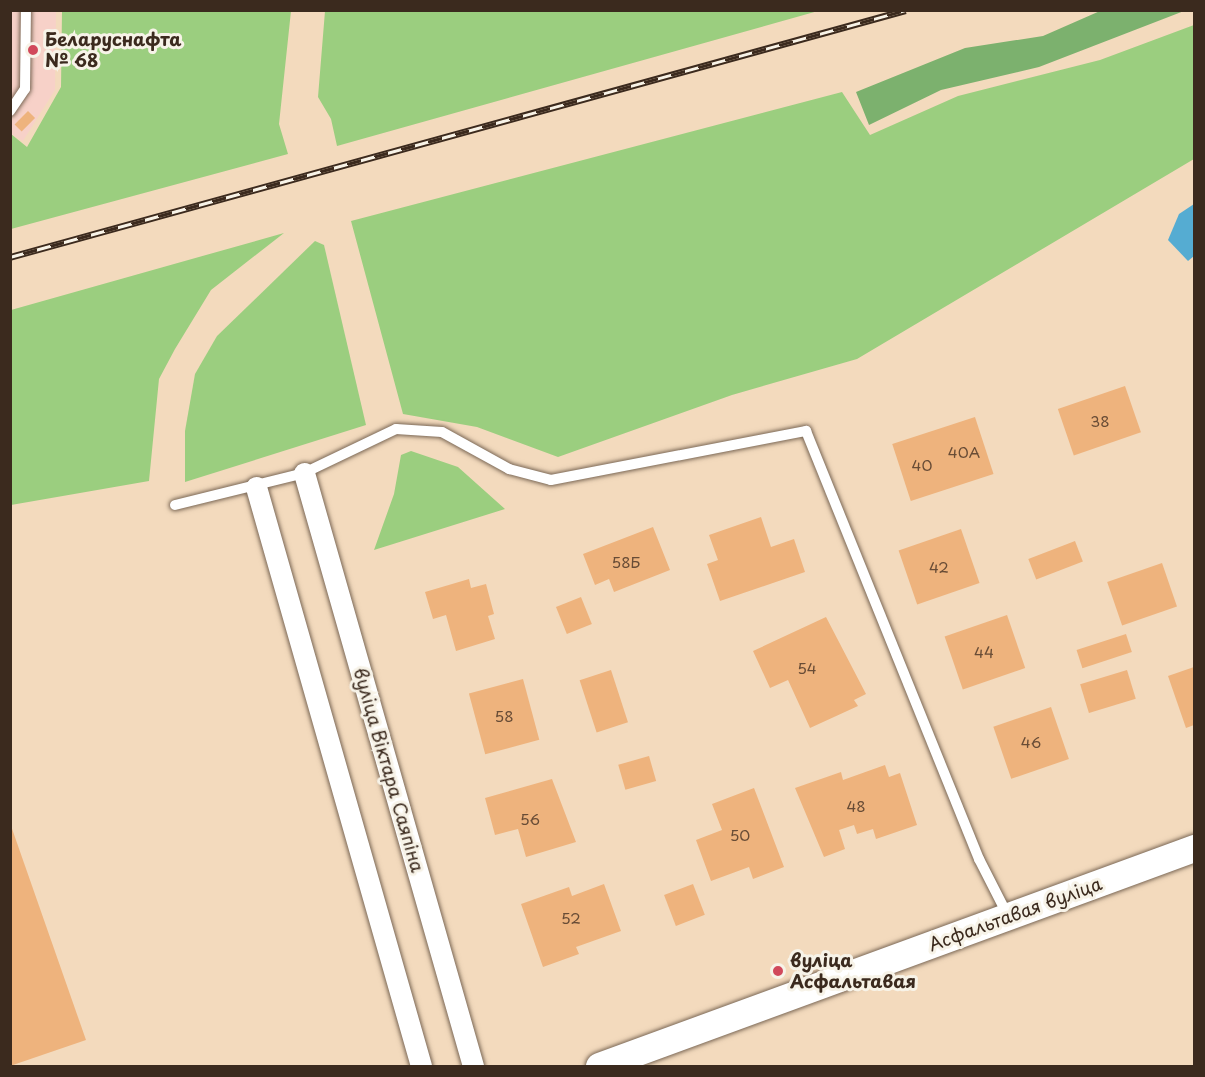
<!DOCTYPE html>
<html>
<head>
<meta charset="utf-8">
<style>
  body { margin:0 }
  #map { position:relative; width:1205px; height:1077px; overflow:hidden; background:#f3dabd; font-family:"Playpen Sans",sans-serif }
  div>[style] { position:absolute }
  .built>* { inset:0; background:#f7d1c8 }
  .green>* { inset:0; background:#9bce7f }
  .forest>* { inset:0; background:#7cb16e }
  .water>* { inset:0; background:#55acd2 }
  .building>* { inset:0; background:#eeb37d; transform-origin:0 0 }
  .roads { filter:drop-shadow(0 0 2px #7b6856) drop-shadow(0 0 2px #7b6856) }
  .service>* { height:10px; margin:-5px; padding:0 5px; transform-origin:5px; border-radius:5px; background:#fff }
  .minor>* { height:21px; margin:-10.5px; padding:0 10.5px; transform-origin:10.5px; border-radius:10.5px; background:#fff }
  .tertiary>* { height:27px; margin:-13.5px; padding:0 13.5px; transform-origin:13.5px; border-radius:13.5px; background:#fff }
  .rail>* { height:7px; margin-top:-3.5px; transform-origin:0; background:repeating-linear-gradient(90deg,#f7f3e8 0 14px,#3b2a1e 0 28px); box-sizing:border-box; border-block:2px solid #3b2a1e }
  .dots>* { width:16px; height:16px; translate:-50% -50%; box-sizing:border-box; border:3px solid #f7f3e8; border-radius:50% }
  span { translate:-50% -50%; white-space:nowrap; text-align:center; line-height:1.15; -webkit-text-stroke:6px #f7f3e8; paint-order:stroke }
  .number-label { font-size:15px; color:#684c36 }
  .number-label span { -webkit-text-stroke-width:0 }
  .poi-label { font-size:18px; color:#3b2a1e; font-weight:700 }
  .left { translate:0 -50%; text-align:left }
  .street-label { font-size:18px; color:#3b2a1e }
  .frame { position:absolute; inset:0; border:12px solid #3b2a1e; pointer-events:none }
</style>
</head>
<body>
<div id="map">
  <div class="built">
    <div style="clip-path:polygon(10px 11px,56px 11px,55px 90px,23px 141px,11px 134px)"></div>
  </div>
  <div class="green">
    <div style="clip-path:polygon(62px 11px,291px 11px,279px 124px,288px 154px,11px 229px,11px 134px,27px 147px,61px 87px)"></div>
    <div style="clip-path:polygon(325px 11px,325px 10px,818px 11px,337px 146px,331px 119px,318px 97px)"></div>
    <div style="clip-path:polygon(1194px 25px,1194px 159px,857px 359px,732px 395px,558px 457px,477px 427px,403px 414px,351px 221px,842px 92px,870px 135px,958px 96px,1100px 60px)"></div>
    <div style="clip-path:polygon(284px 233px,211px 290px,175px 349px,159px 379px,149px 481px,11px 505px,11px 310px)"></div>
    <div style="clip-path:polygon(315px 241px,324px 245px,366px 425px,185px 482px,185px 431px,195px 374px,217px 336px)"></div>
    <div style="clip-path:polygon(411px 451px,458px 467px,505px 509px,374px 550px,394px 494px,401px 455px)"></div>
  </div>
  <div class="forest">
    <div style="clip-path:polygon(1100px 11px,1184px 11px,1039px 67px,941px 90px,869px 125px,856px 92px,965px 48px,1043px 36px)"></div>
  </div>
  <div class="water">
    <div style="clip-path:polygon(1194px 204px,1194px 256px,1188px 261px,1168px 240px,1179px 214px)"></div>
  </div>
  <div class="building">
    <div style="left:28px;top:111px;width:10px;height:19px;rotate:45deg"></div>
    <div style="left:1125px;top:386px;width:49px;height:71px;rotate:71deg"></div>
    <div style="left:975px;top:417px;width:60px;height:87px;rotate:72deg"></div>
    <div style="clip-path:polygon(761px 517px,771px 547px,794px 539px,805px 572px,720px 601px,707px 564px,718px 560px,709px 535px)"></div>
    <div style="clip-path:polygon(653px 527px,670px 570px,614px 592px,609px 579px,595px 585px,583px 554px)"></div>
    <div style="left:961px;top:529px;width:57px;height:66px;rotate:71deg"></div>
    <div style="left:1075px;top:541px;width:22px;height:50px;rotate:69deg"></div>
    <div style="left:1162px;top:563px;width:46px;height:58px;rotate:71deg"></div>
    <div style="clip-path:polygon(469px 579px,471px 588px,486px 584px,494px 614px,488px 616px,495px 639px,456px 651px,446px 615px,433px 619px,425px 592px)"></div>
    <div style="left:581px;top:597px;width:29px;height:27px;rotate:68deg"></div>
    <div style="left:1007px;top:615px;width:56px;height:66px;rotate:71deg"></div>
    <div style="clip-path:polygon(826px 617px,866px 694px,854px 700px,858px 706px,810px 728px,788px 680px,770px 688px,753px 651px)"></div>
    <div style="left:1126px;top:634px;width:19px;height:52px;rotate:72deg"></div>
    <div style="clip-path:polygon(1194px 667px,1194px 725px,1186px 728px,1168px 676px)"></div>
    <div style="left:611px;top:670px;width:55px;height:33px;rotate:72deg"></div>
    <div style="left:1127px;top:670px;width:30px;height:49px;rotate:73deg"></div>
    <div style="left:523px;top:679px;width:63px;height:56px;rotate:75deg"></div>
    <div style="left:1051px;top:707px;width:55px;height:61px;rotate:71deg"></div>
    <div style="left:649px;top:756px;width:26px;height:32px;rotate:74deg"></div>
    <div style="clip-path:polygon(885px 765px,889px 777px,900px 773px,917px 825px,876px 839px,873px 829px,857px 834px,854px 825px,839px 830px,845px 849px,824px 857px,795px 788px,841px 772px,843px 780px)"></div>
    <div style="clip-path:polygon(552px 779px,576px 842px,526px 857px,518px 829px,495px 835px,485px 798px)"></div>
    <div style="clip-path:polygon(754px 788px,784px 867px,753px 879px,749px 867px,711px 881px,696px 840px,722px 830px,712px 804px)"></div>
    <div style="clip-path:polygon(10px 823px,86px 1040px,10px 1066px)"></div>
    <div style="clip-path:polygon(604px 884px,621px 931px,576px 947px,579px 954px,543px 967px,521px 904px,569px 887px,572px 896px)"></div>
    <div style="left:693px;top:884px;width:33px;height:31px;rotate:69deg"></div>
  </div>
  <div class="roads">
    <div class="service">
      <div style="left:10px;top:111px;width:27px;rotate:-56deg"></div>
      <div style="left:25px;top:89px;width:79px;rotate:-89.3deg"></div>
      <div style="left:175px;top:505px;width:133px;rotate:-13.9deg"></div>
      <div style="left:304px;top:473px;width:102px;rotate:-25.6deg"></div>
      <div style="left:396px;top:429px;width:46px;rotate:3.7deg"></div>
      <div style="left:442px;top:432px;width:77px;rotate:28.9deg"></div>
      <div style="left:509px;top:469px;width:43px;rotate:14.7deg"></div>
      <div style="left:551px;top:480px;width:260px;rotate:-10.9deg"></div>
      <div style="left:806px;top:431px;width:462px;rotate:68deg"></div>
      <div style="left:979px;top:859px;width:64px;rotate:63deg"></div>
    </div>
    <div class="minor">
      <div style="left:304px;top:473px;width:617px;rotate:74.09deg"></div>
      <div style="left:256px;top:487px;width:602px;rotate:74.09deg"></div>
    </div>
    <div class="tertiary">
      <div style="left:599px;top:1066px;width:634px;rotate:-20.12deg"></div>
    </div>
  </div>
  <div class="rail">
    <div style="left:10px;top:257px;width:929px;rotate:-15.41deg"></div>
  </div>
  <div class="dots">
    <div style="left:33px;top:50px;background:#d1495b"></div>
    <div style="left:778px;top:971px;background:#d1495b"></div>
  </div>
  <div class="number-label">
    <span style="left:1100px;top:421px">38</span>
    <span style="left:964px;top:452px">40А</span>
    <span style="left:922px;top:465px">40</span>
    <span style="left:626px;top:562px">58Б</span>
    <span style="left:939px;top:567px">42</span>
    <span style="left:984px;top:652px">44</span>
    <span style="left:807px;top:668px">54</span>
    <span style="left:504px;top:716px">58</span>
    <span style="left:1031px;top:742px">46</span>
    <span style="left:856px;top:806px">48</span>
    <span style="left:530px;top:819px">56</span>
    <span style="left:740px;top:835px">50</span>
    <span style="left:571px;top:918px">52</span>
  </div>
  <div class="poi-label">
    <span class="left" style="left:45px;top:50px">Беларуснафта<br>№ 68</span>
    <span class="left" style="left:790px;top:971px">вуліца<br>Асфальтавая</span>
  </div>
  <div class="street-label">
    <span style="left:389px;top:770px;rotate:74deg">вуліца Віктара Саяпіна</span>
    <span style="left:1015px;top:914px;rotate:-20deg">Асфальтавая вуліца</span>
  </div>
  <div class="frame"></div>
</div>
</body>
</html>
